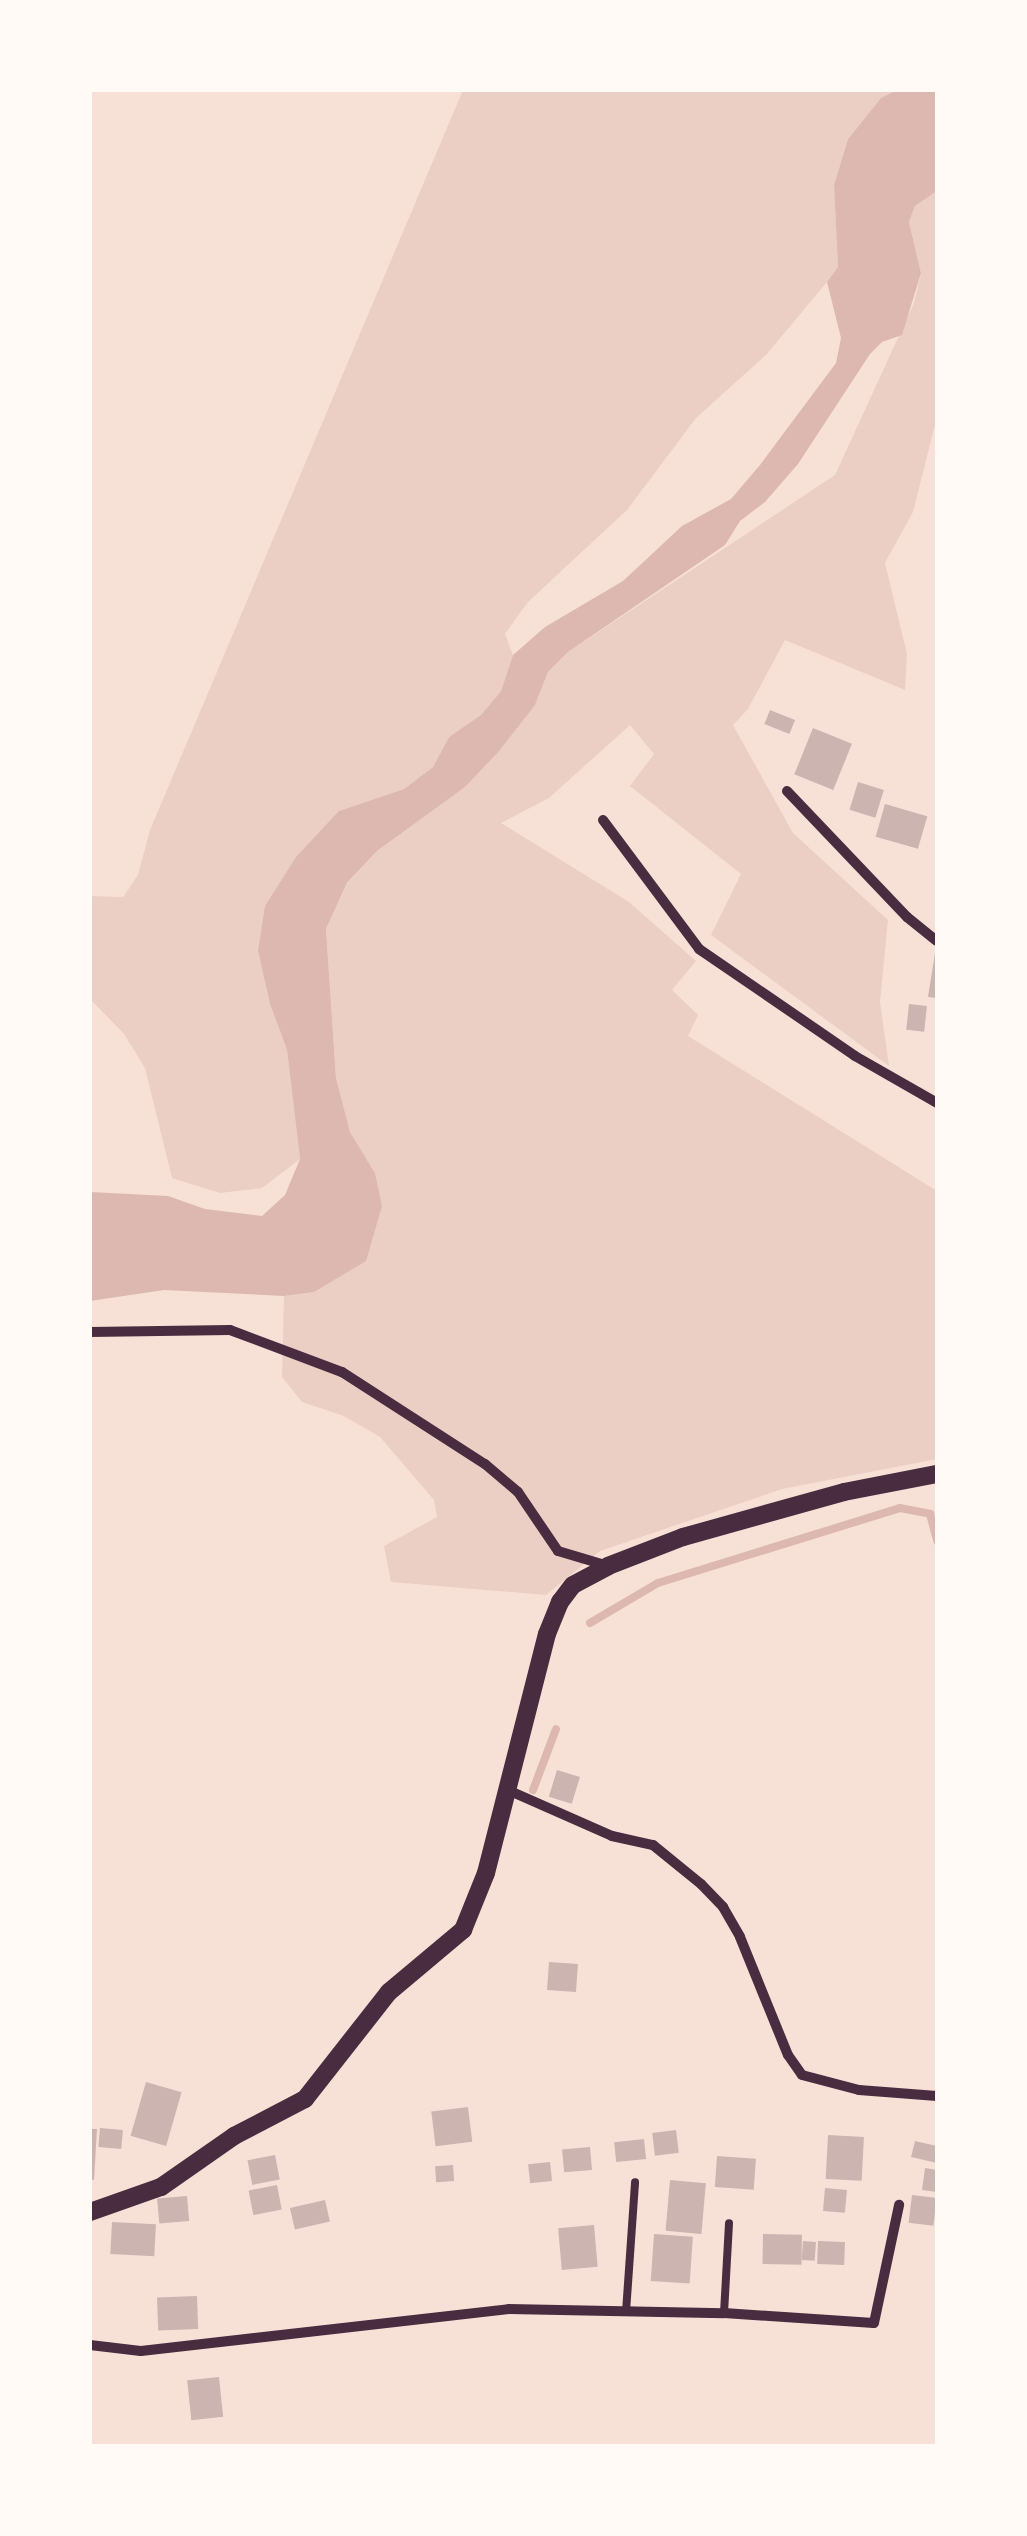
<!DOCTYPE html>
<html>
<head>
<meta charset="utf-8">
<style>
  body { margin:0 }
  #map { position:relative; width:1027px; height:2536px; overflow:hidden; background:#f7e1d7; font-family:Roboto,sans-serif }
  div>[style] { position:absolute }
  .green>* { inset:0; background:#ebcfc5 }
  .water>* { inset:0; background:#dcb8b0 }
  .stream>* { height:8px; margin:-4px; padding:0 4px; transform-origin:4px; border-radius:4px; background:#dcb8b0 }
  .building>* { inset:0; background:#ccb4b1; transform-origin:0 0 }
  .service>* { height:8px; margin:-4px; padding:0 4px; transform-origin:4px; border-radius:4px; background:#4a2c40 }
  .minor>* { height:10px; margin:-5px; padding:0 5px; transform-origin:5px; border-radius:5px; background:#4a2c40 }
  .tertiary>* { height:18px; margin:-9px; padding:0 9px; transform-origin:9px; border-radius:9px; background:#4a2c40 }
  span { translate:-50% -50%; white-space:nowrap; text-align:center; line-height:1.15; -webkit-text-stroke:8px #fffaf5; paint-order:stroke }
  .frame { position:absolute; inset:0; border:92px solid #fffaf5; pointer-events:none }
</style>
</head>
<body>
<div id="map">
  <div class="green">
    <div style="clip-path:polygon(463px 90px,897px 90px,881px 98px,848px 139px,834px 185px,838px 267px,827px 282px,766px 355px,696px 418px,627px 510px,528px 602px,505px 634px,513px 655px,501px 691px,481px 715px,449px 737px,433px 767px,404px 789px,339px 811px,258px 951px,270px 1004px,287px 1050px,300px 1159px,262px 1188px,220px 1193px,172px 1178px,145px 1068px,124px 1034px,90px 999px,90px 896px,123px 897px,138px 875px,150px 830px)"></div>
    <div style="clip-path:polygon(937px 191px,937px 417px,913px 512px,885px 563px,907px 654px,905px 690px,785px 640px,748px 709px,733px 725px,793px 833px,888px 920px,880px 1002px,889px 1066px,711px 935px,741px 874px,630px 786px,654px 754px,630px 725px,549px 798px,501px 823px,629px 902px,696px 961px,672px 990px,698px 1015px,688px 1036px,937px 1191px,937px 1459px,782px 1489px,600px 1551px,546px 1595px,391px 1582px,384px 1546px,437px 1517px,434px 1500px,380px 1437px,344px 1416px,302px 1402px,282px 1377px,284px 1296px,314px 1292px,375px 1173px,350px 1132px,336px 1078px,326px 929px,347px 884px,377px 851px,465px 787px,535px 705px,548px 672px,568px 652px,835px 475px,914px 303px,921px 273px,909px 222px,915px 206px)"></div>
  </div>
  <div class="water">
    <div style="clip-path:polygon(897px 90px,937px 90px,937px 191px,915px 206px,909px 222px,921px 273px,902px 335px,882px 342px,870px 354px,798px 464px,765px 502px,740px 521px,725px 545px,568px 652px,548px 672px,535px 705px,499px 751px,465px 787px,377px 851px,347px 883px,326px 929px,336px 1078px,350px 1132px,375px 1173px,382px 1206px,366px 1261px,314px 1292px,284px 1296px,164px 1290px,90px 1301px,90px 1192px,168px 1196px,205px 1209px,262px 1216px,285px 1195px,300px 1159px,287px 1050px,270px 1004px,258px 951px,265px 906px,296px 857px,339px 811px,404px 789px,433px 767px,449px 737px,481px 715px,501px 691px,513px 655px,545px 627px,623px 581px,682px 526px,731px 499px,760px 465px,836px 363px,841px 338px,827px 282px,838px 267px,834px 185px,848px 139px,881px 98px)"></div>
  </div>
  <div class="stream">
    <div style="left:590px;top:1623px;width:79px;rotate:-30.5deg"></div>
    <div style="left:658px;top:1583px;width:253px;rotate:-17.2deg"></div>
    <div style="left:900px;top:1508px;width:31px;rotate:11deg"></div>
    <div style="left:930px;top:1514px;width:28px;rotate:75deg"></div>
    <div style="left:533px;top:1790px;width:65px;rotate:-69.3deg"></div>
  </div>
  <div class="building">
    <div style="left:770px;top:710px;width:27px;height:15px;rotate:22deg"></div>
    <div style="left:813px;top:728px;width:42px;height:50px;rotate:22deg"></div>
    <div style="left:858px;top:782px;width:27px;height:29px;rotate:17deg"></div>
    <div style="left:885px;top:804px;width:44px;height:34px;rotate:16deg"></div>
    <div style="clip-path:polygon(935px 953px,937px 953px,937px 998px,928px 997px)"></div>
    <div style="left:909px;top:1004px;width:18px;height:26px;rotate:6deg"></div>
    <div style="left:557px;top:1770px;width:24px;height:28px;rotate:17deg"></div>
    <div style="left:549px;top:1962px;width:29px;height:28px;rotate:4deg"></div>
    <div style="left:146px;top:2082px;width:37px;height:56px;rotate:16deg"></div>
    <div style="left:468px;top:2107px;width:35px;height:37px;rotate:83deg"></div>
    <div style="left:100px;top:2128px;width:23px;height:19px;rotate:5deg"></div>
    <div style="clip-path:polygon(90px 2129px,97px 2129px,94px 2180px,90px 2179px)"></div>
    <div style="left:676px;top:2130px;width:23px;height:24px;rotate:83deg"></div>
    <div style="left:828px;top:2135px;width:36px;height:44px;rotate:3deg"></div>
    <div style="left:644px;top:2139px;width:20px;height:30px;rotate:84deg"></div>
    <div style="clip-path:polygon(915px 2141px,937px 2146px,937px 2163px,911px 2157px)"></div>
    <div style="left:590px;top:2147px;width:23px;height:28px;rotate:85deg"></div>
    <div style="left:275px;top:2155px;width:25px;height:28px;rotate:79deg"></div>
    <div style="left:717px;top:2156px;width:39px;height:31px;rotate:4deg"></div>
    <div style="left:550px;top:2162px;width:19px;height:22px;rotate:84deg"></div>
    <div style="left:453px;top:2165px;width:16px;height:18px;rotate:86deg"></div>
    <div style="clip-path:polygon(925px 2168px,937px 2170px,937px 2192px,922px 2190px)"></div>
    <div style="left:670px;top:2180px;width:36px;height:51px;rotate:5deg"></div>
    <div style="left:277px;top:2185px;width:25px;height:29px;rotate:79deg"></div>
    <div style="left:825px;top:2188px;width:22px;height:23px;rotate:5deg"></div>
    <div style="left:912px;top:2195px;width:25px;height:28px;rotate:7deg"></div>
    <div style="left:187px;top:2196px;width:25px;height:30px;rotate:85deg"></div>
    <div style="left:325px;top:2200px;width:22px;height:36px;rotate:77deg"></div>
    <div style="left:112px;top:2222px;width:44px;height:32px;rotate:3deg"></div>
    <div style="left:594px;top:2225px;width:42px;height:36px;rotate:85deg"></div>
    <div style="left:654px;top:2234px;width:39px;height:47px;rotate:4deg"></div>
    <div style="left:763px;top:2234px;width:39px;height:30px;rotate:1deg"></div>
    <div style="left:803px;top:2241px;width:13px;height:19px;rotate:4deg"></div>
    <div style="left:818px;top:2241px;width:27px;height:23px;rotate:2deg"></div>
    <div style="left:197px;top:2296px;width:33px;height:40px;rotate:88deg"></div>
    <div style="left:219px;top:2377px;width:40px;height:32px;rotate:84deg"></div>
  </div>
  <div class="service">
    <div style="left:626px;top:2312px;width:130px;rotate:-86deg"></div>
    <div style="left:724px;top:2313px;width:90px;rotate:-86.8deg"></div>
  </div>
  <div class="minor">
    <div style="left:787px;top:791px;width:174px;rotate:46.4deg"></div>
    <div style="left:907px;top:917px;width:38px;rotate:39deg"></div>
    <div style="left:603px;top:820px;width:161px;rotate:53.3deg"></div>
    <div style="left:699px;top:949px;width:189px;rotate:34.4deg"></div>
    <div style="left:855px;top:1056px;width:95px;rotate:29.8deg"></div>
    <div style="left:90px;top:1332px;width:140px;rotate:-0.8deg"></div>
    <div style="left:230px;top:1330px;width:120px;rotate:20.6deg"></div>
    <div style="left:342px;top:1372px;width:170px;rotate:32.8deg"></div>
    <div style="left:485px;top:1464px;width:43px;rotate:40.3deg"></div>
    <div style="left:518px;top:1492px;width:71px;rotate:55.9deg"></div>
    <div style="left:558px;top:1551px;width:49px;rotate:16.6deg"></div>
    <div style="left:510px;top:1791px;width:111px;rotate:23.8deg"></div>
    <div style="left:612px;top:1836px;width:42px;rotate:12.4deg"></div>
    <div style="left:653px;top:1845px;width:62px;rotate:39.1deg"></div>
    <div style="left:701px;top:1884px;width:32px;rotate:46deg"></div>
    <div style="left:723px;top:1907px;width:34px;rotate:60deg"></div>
    <div style="left:740px;top:1937px;width:127px;rotate:67.9deg"></div>
    <div style="left:788px;top:2055px;width:24px;rotate:55deg"></div>
    <div style="left:802px;top:2075px;width:59px;rotate:14.7deg"></div>
    <div style="left:859px;top:2090px;width:78px;rotate:4.4deg"></div>
    <div style="left:90px;top:2345px;width:51px;rotate:6.7deg"></div>
    <div style="left:141px;top:2351px;width:370px;rotate:-6.5deg"></div>
    <div style="left:509px;top:2309px;width:215px;rotate:1.1deg"></div>
    <div style="left:724px;top:2313px;width:150px;rotate:3.8deg"></div>
    <div style="left:874px;top:2323px;width:121px;rotate:-78deg"></div>
  </div>
  <div class="tertiary">
    <div style="left:90px;top:2212px;width:75px;rotate:-19.4deg"></div>
    <div style="left:161px;top:2187px;width:89px;rotate:-34.9deg"></div>
    <div style="left:234px;top:2136px;width:80px;rotate:-27.5deg"></div>
    <div style="left:305px;top:2099px;width:136px;rotate:-51.9deg"></div>
    <div style="left:389px;top:1992px;width:97px;rotate:-40deg"></div>
    <div style="left:463px;top:1930px;width:61px;rotate:-68deg"></div>
    <div style="left:486px;top:1873px;width:247px;rotate:-75.7deg"></div>
    <div style="left:547px;top:1634px;width:35px;rotate:-68deg"></div>
    <div style="left:560px;top:1602px;width:21px;rotate:-53deg"></div>
    <div style="left:573px;top:1585px;width:40px;rotate:-28deg"></div>
    <div style="left:608px;top:1566px;width:80px;rotate:-21.1deg"></div>
    <div style="left:683px;top:1537px;width:167px;rotate:-15.6deg"></div>
    <div style="left:844px;top:1492px;width:95px;rotate:-11deg"></div>
  </div>
  <div class="frame"></div>
</div>
</body>
</html>
